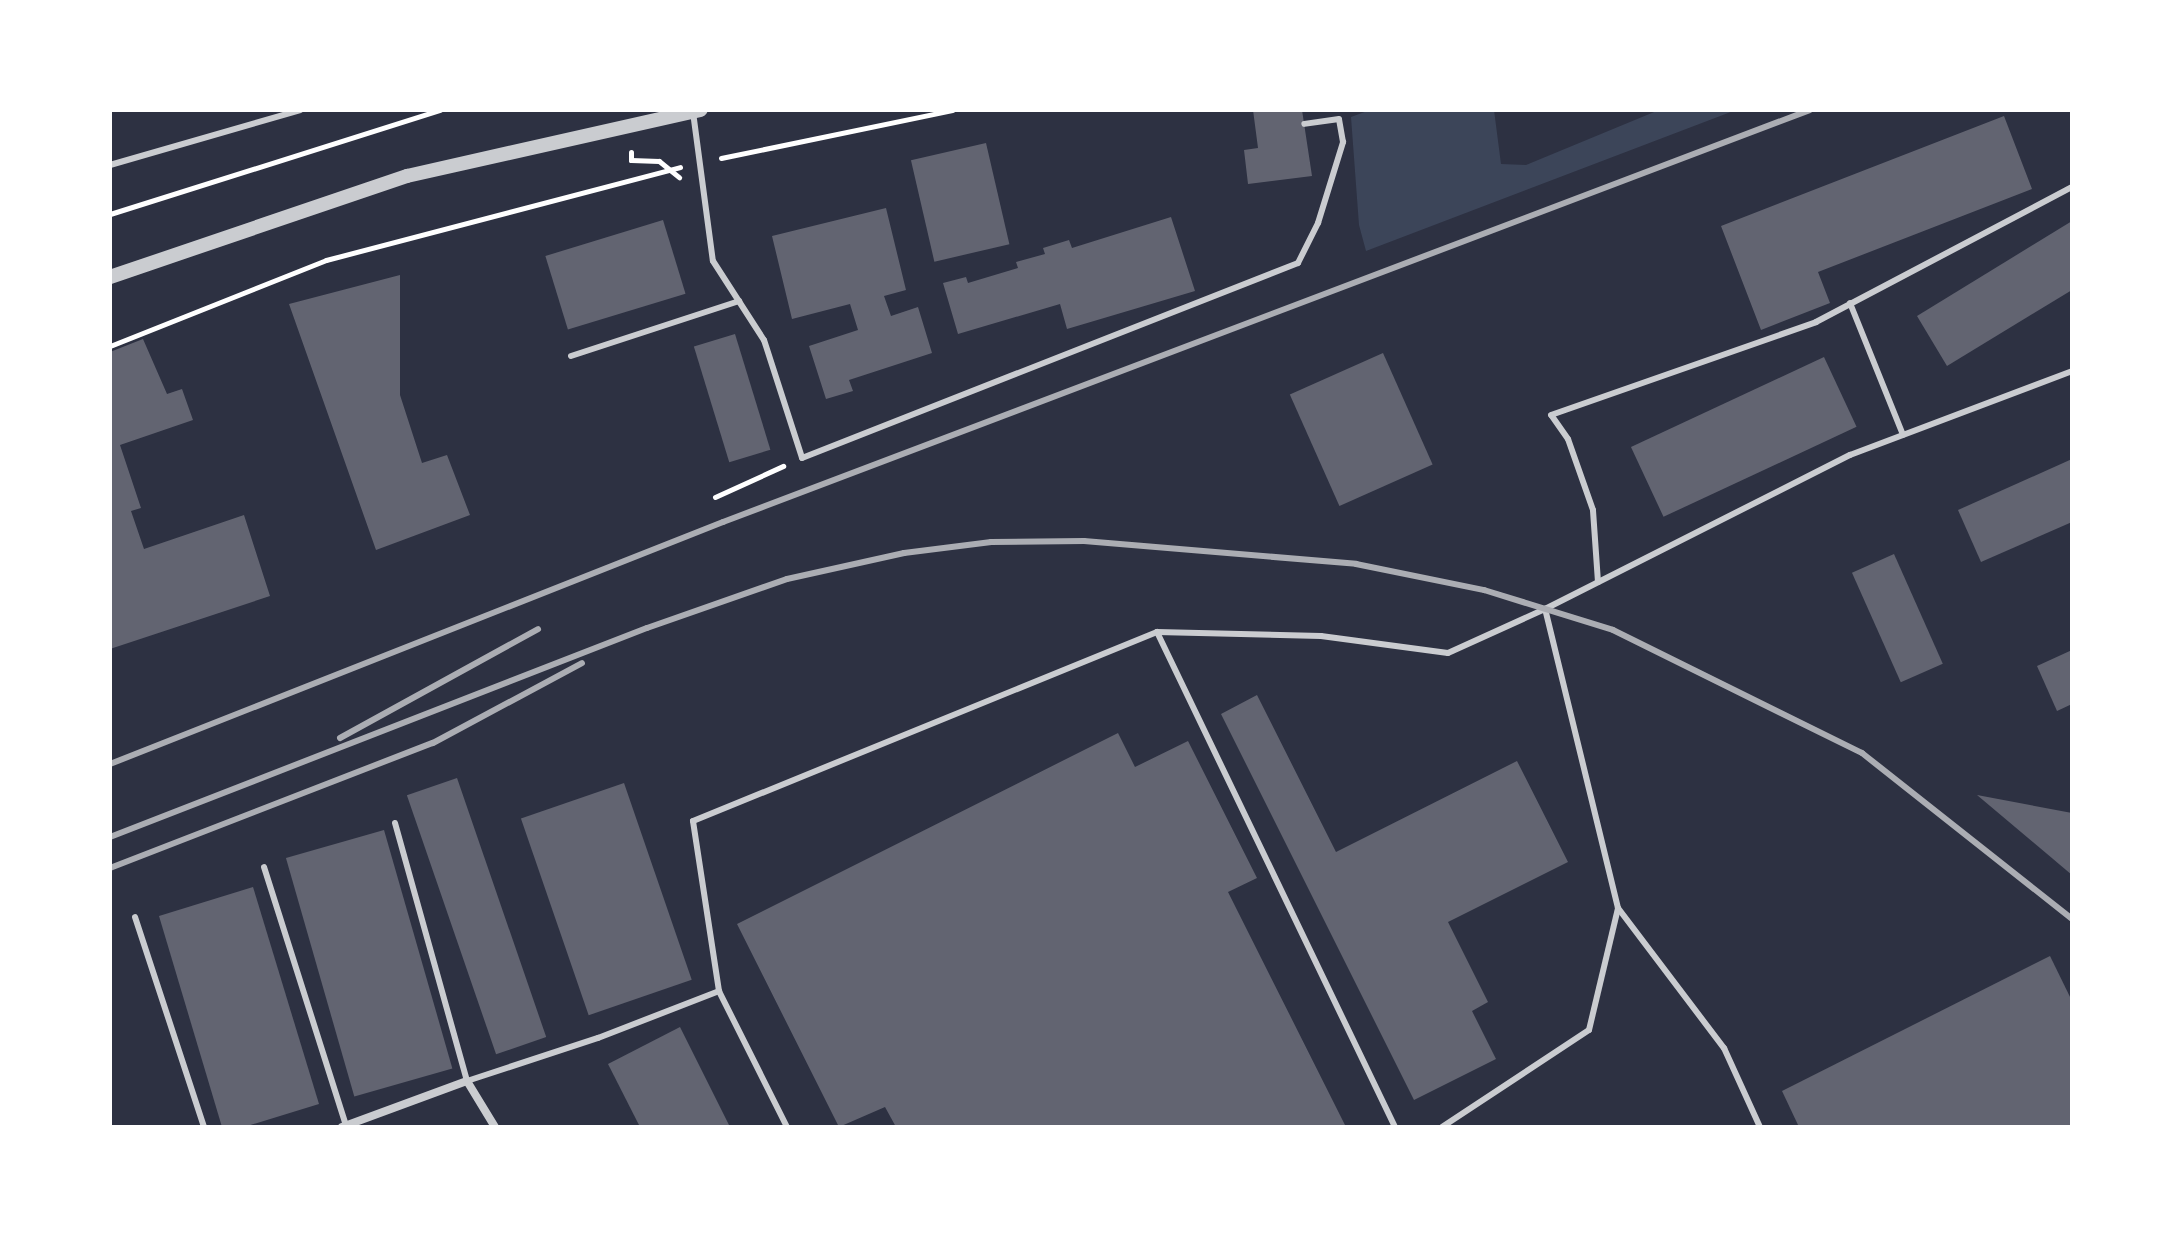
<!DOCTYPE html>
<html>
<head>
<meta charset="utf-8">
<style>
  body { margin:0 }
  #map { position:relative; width:2182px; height:1237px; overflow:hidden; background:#2d3142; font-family:"Open Sans",sans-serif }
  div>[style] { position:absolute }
  .green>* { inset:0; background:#3c4559 }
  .building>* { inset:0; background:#626471; transform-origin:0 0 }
  .path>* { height:5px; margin:-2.5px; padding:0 2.5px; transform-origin:2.5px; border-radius:2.5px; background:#fff }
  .service>* { height:6px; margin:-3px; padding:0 3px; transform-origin:3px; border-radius:3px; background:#caccd0 }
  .minor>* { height:8px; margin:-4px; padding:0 4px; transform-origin:4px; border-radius:4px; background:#caccd0 }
  .tertiary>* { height:14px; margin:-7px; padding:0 7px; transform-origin:7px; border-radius:7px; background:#caccd0 }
  .rail>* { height:6px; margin:-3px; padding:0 3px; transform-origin:3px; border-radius:3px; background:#abadb3 }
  span { translate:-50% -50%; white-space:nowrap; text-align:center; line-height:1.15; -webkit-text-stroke:7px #fff; paint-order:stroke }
  .frame { position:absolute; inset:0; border:112px solid #fff; pointer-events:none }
</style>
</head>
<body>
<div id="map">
  <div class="green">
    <div style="clip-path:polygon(1370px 110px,1494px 110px,1501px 164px,1526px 165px,1659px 110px,1736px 110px,1366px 251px,1359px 225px,1351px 117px)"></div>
  </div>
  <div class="building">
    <div style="clip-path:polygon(1253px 110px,1302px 110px,1312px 176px,1248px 184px,1244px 150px,1258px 148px)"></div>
    <div style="clip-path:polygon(2004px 116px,2032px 189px,1818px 272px,1830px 303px,1761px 330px,1721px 226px)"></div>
    <div style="left:986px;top:143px;width:104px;height:77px;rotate:77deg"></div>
    <div style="clip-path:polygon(886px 208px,906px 290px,884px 296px,891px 316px,918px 307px,932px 353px,849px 380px,853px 391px,826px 399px,809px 346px,858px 330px,850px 304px,792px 319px,772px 236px)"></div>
    <div style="clip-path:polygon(1171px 217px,1195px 291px,1067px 329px,1060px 304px,958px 334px,943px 283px,966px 277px,968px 283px,1018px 268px,1016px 262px,1045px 254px,1043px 248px,1069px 240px,1072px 248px)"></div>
    <div style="left:663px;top:220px;width:77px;height:123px;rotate:73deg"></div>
    <div style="clip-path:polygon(2072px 221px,2072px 290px,1947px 366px,1917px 316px)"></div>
    <div style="clip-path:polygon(400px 275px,400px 395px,422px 463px,447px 455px,470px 515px,376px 550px,289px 304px)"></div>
    <div style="left:735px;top:334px;width:121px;height:43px;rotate:73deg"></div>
    <div style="clip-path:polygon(143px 339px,167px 394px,182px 389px,193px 420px,120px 445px,141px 508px,131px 511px,144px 549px,244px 515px,270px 596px,110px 649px,110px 352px)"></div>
    <div style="left:1383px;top:353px;width:122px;height:102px;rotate:66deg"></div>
    <div style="left:1824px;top:357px;width:77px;height:213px;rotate:65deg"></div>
    <div style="clip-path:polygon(2072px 459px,2072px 522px,1981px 562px,1958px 510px)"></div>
    <div style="left:1894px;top:554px;width:120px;height:46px;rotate:66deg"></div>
    <div style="clip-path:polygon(2072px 650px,2072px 704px,2057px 711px,2037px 666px)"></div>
    <div style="clip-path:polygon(1257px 695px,1336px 852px,1517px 761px,1568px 862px,1448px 922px,1488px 1002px,1472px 1011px,1496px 1059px,1414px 1100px,1221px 714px)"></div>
    <div style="clip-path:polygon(1118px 733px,1135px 767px,1188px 741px,1257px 878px,1228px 892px,1346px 1127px,896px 1127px,885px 1107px,839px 1127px,737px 924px)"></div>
    <div style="left:457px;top:778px;width:274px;height:53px;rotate:71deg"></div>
    <div style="left:624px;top:783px;width:208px;height:109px;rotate:71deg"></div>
    <div style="clip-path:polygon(1977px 795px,2072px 813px,2072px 875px)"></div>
    <div style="left:384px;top:830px;width:248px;height:102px;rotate:74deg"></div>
    <div style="clip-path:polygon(253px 887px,319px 1104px,244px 1127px,222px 1127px,159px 916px)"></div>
    <div style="clip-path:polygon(2050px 956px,2072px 1001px,2072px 1127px,1799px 1127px,1782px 1091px)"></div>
    <div style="clip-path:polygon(680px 1027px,730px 1127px,640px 1127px,608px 1064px)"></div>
  </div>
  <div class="path">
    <div style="left:631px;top:152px;width:8px;rotate:90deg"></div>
    <div style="left:631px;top:160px;width:28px;rotate:2deg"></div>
    <div style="left:659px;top:161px;width:26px;rotate:39deg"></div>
    <div style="left:721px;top:158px;width:236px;rotate:-11.7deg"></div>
    <div style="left:110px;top:214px;width:346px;rotate:-17.5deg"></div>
    <div style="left:110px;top:346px;width:232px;rotate:-21.7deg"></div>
    <div style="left:326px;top:260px;width:366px;rotate:-14.7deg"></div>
    <div style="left:715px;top:497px;width:75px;rotate:-24.5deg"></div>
  </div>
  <div class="service">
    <div style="left:693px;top:112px;width:150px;rotate:82.4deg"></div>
    <div style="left:713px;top:261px;width:94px;rotate:57.2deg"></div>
    <div style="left:764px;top:340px;width:124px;rotate:72.1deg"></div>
    <div style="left:802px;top:458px;width:533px;rotate:-21.46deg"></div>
    <div style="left:1298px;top:263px;width:45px;rotate:-63.4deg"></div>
    <div style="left:1318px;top:223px;width:85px;rotate:-72.8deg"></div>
    <div style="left:1343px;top:142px;width:23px;rotate:-100deg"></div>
    <div style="left:1339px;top:119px;width:35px;rotate:172deg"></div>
    <div style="left:110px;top:165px;width:198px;rotate:-16.1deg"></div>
    <div style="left:1850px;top:303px;width:142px;rotate:68.1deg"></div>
    <div style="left:571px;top:356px;width:177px;rotate:-18.1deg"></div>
    <div style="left:1598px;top:582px;width:72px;rotate:-94deg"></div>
    <div style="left:1593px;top:510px;width:75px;rotate:-109.4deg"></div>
    <div style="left:1568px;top:439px;width:29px;rotate:-125deg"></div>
    <div style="left:1551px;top:415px;width:281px;rotate:-19.3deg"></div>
    <div style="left:1816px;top:322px;width:289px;rotate:-27.8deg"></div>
    <div style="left:1157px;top:632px;width:164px;rotate:1.4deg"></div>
    <div style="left:1321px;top:636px;width:128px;rotate:7.6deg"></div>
    <div style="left:1448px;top:653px;width:107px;rotate:-24.4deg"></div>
    <div style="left:395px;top:823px;width:268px;rotate:74.4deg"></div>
    <div style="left:467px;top:1081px;width:138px;rotate:-18.2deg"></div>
    <div style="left:598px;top:1038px;width:130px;rotate:-21.2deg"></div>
    <div style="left:264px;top:867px;width:272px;rotate:72.4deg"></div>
    <div style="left:1618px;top:908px;width:176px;rotate:52.9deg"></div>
    <div style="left:1724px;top:1048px;width:87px;rotate:65.5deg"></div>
    <div style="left:135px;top:917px;width:221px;rotate:71.8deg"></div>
    <div style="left:787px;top:1127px;width:152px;rotate:-116.6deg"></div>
    <div style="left:719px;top:991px;width:172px;rotate:-98.7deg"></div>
    <div style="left:693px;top:821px;width:501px;rotate:-22.16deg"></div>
    <div style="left:1157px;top:632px;width:549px;rotate:64.32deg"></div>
    <div style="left:1442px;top:1127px;width:176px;rotate:-33.4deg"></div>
    <div style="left:1589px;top:1030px;width:125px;rotate:-76.6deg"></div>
    <div style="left:1618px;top:908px;width:308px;rotate:-103.7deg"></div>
    <div style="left:1545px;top:609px;width:342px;rotate:-26.8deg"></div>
    <div style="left:1850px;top:455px;width:237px;rotate:-20.7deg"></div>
  </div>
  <div class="minor">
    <div style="left:342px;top:1127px;width:133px;rotate:-20.2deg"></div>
    <div style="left:467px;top:1081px;width:54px;rotate:58.7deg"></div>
  </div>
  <div class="tertiary">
    <div style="left:110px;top:277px;width:314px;rotate:-18.8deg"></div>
    <div style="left:407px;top:176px;width:301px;rotate:-12.7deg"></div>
  </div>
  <div class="rail">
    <div style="left:340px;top:738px;width:226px;rotate:-28.8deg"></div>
    <div style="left:110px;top:764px;width:659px;rotate:-21.54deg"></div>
    <div style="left:723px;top:522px;width:1162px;rotate:-20.76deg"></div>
    <div style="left:110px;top:837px;width:576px;rotate:-21.27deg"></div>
    <div style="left:647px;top:628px;width:148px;rotate:-19.3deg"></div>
    <div style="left:787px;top:579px;width:120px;rotate:-12.5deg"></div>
    <div style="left:904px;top:553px;width:88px;rotate:-7.2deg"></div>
    <div style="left:991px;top:542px;width:93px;rotate:-0.6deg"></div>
    <div style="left:1084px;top:541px;width:273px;rotate:4.8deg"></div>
    <div style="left:1356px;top:564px;width:131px;rotate:11.5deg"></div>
    <div style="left:1484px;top:590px;width:135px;rotate:17.2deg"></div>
    <div style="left:1613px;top:630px;width:278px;rotate:26.3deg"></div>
    <div style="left:1862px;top:753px;width:268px;rotate:38.3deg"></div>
    <div style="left:110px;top:868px;width:346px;rotate:-21.2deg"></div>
    <div style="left:433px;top:743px;width:169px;rotate:-28.2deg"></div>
  </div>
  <div class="frame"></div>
</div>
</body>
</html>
